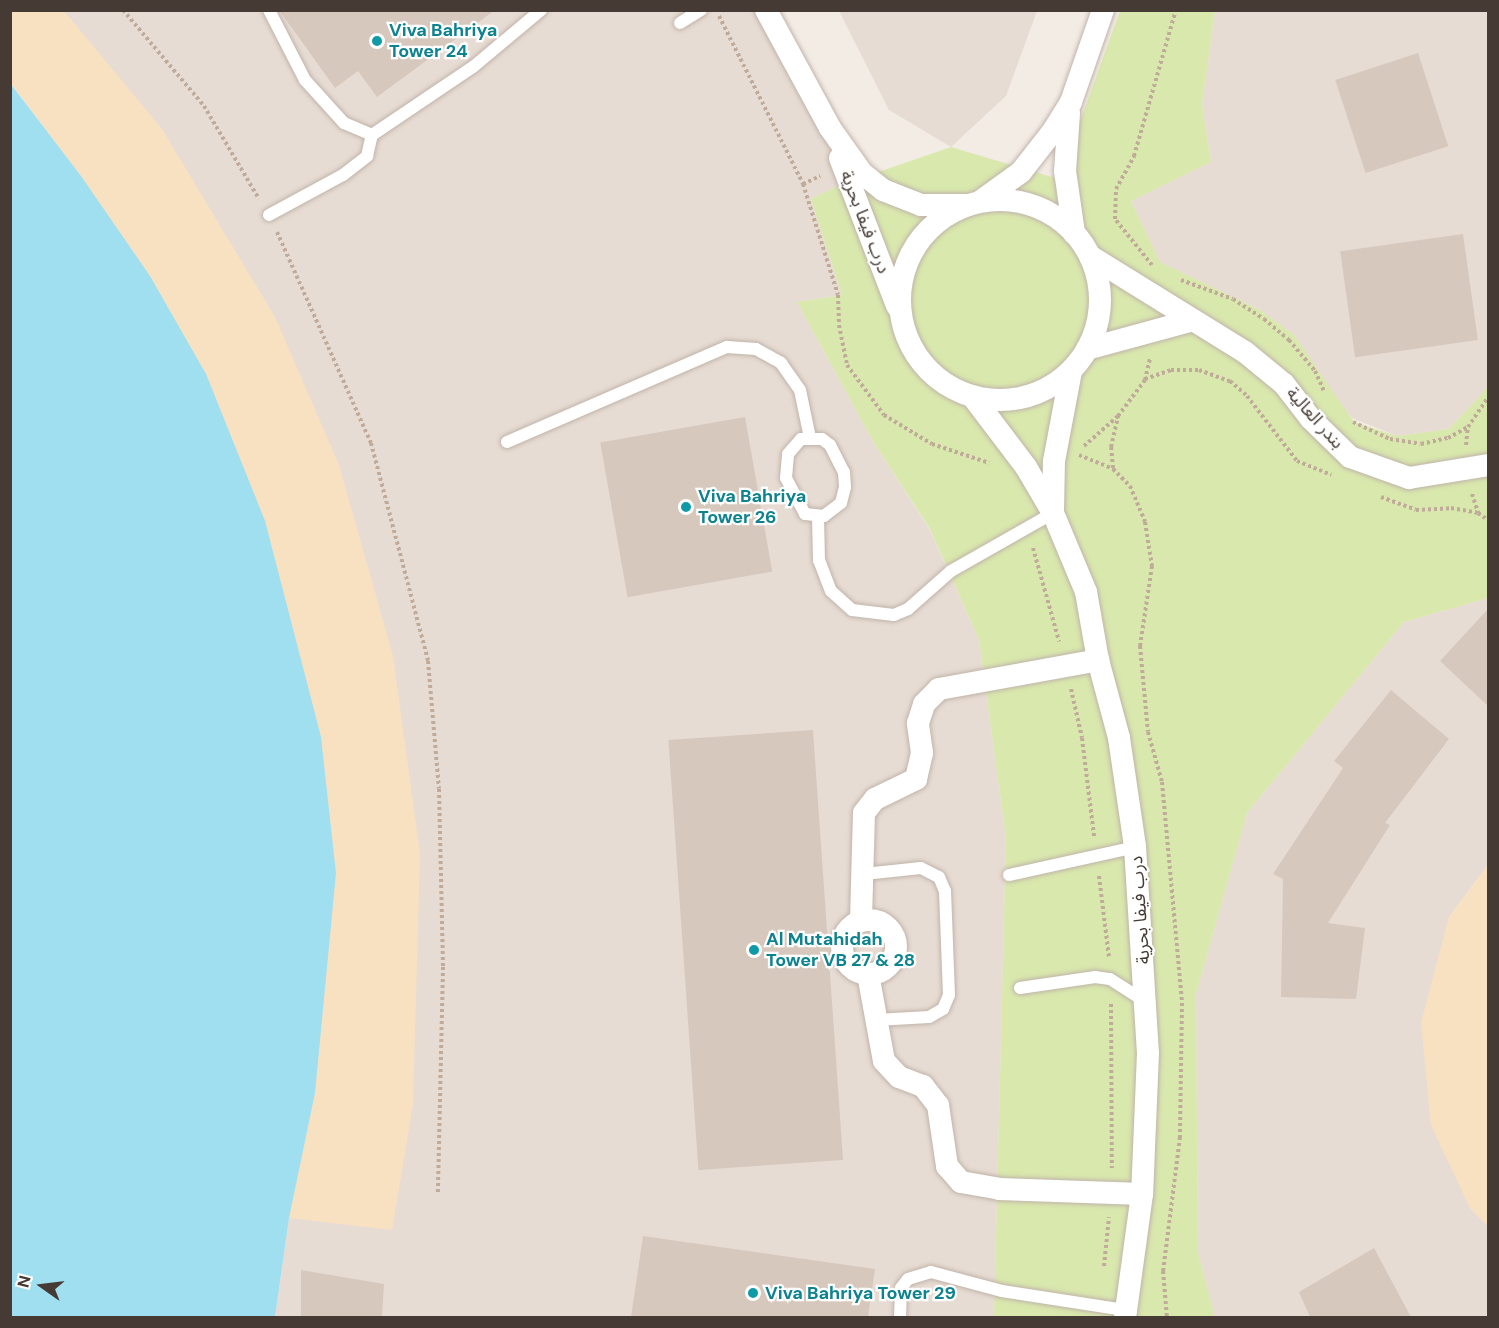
<!DOCTYPE html>
<html>
<head>
<meta charset="utf-8">
<style>
  body { margin:0 }
  #map { position:relative; width:1499px; height:1328px; overflow:hidden; background:#f3ece5; font-family:"DM Sans","Noto Sans Arabic",sans-serif }
  div>[style] { position:absolute }
  .residential>* { inset:0; background:#e7dcd3 }
  .green>* { inset:0; background:#d9e8ad }
  .sand>* { inset:0; background:#f8e1c0 }
  .water>* { inset:0; background:#a0dff0 }
  .building>* { inset:0; background:#d7c8bd; transform-origin:0 0 }
  .path>* { height:4px; margin-top:-2px; transform-origin:0; background:repeating-linear-gradient(90deg,#c0aa99 0 3px,transparent 0 6px) }
  .roads { filter:drop-shadow(0 0 2px #c1b4aa) drop-shadow(0 0 2px #c1b4aa) }
  .lane>* { height:12px; margin:-6px; padding:0 6px; transform-origin:6px; border-radius:6px; background:#fff }
  .street>* { height:22px; margin:-11px; padding:0 11px; transform-origin:11px; border-radius:11px; background:#fff }
  .street>.ring { margin:-11px; padding:0; box-sizing:content-box; background:none; border:22px solid #fff; border-radius:50% }
  .dots>* { width:16px; height:16px; translate:-50% -50%; box-sizing:border-box; border:3px solid #fff; border-radius:50% }
  span { translate:-50% -50%; white-space:nowrap; text-align:center; line-height:1.15; -webkit-text-stroke:4.5px #fff; paint-order:stroke }
  .culture-label { font-size:18px; color:#0d838f; font-weight:700 }
  .left { translate:0 -50%; text-align:left }
  .street-label { font-size:18px; color:#453b34 }
  .frame { position:absolute; inset:0; border:12px solid #453b34; pointer-events:none }
  .north { position:absolute; left:12px; top:1256px; width:60px; height:60px; -webkit-text-stroke:4px #fff; paint-order:stroke; rotate:284deg; font-size:16px; font-weight:700; line-height:24px; text-align:center; color:#453b34 }
  .north::after { content:''; display:block; margin:auto; width:21px; height:27px; background:#453b34; clip-path:polygon(50% 0,100% 100%,50% 72%,0 100%) }
</style>
</head>
<body>
<div id="map">
  <div class="residential">
    <div style="clip-path:polygon(11px 11px,779px 11px,825px 98px,838px 186px,811px 199px,842px 295px,797px 302px,874px 443px,930px 530px,979px 640px,1006px 838px,994px 1317px,275px 1317px,289px 1218px,315px 1093px,336px 873px,321px 737px,81px 176px,11px 83px)"></div>
    <div style="clip-path:polygon(839px 11px,838px 11px,1037px 11px,1006px 96px,951px 147px,889px 110px)"></div>
    <div style="clip-path:polygon(1215px 11px,1488px 11px,1488px 387px,1449px 429px,1397px 436px,1352px 418px,1323px 383px,1294px 335px,1260px 310px,1160px 262px,1131px 201px,1211px 162px,1202px 104px)"></div>
    <div style="clip-path:polygon(1488px 598px,1488px 865px,1449px 917px,1470px 1208px,1488px 1226px,1488px 1317px,1215px 1317px,1198px 1253px,1196px 994px,1247px 813px,1404px 622px)"></div>
  </div>
  <div class="green">
    <div style="clip-path:polygon(1120px 11px,1215px 11px,1202px 104px,1211px 162px,1131px 201px,1160px 262px,1260px 310px,1294px 335px,1354px 422px,1397px 436px,1449px 429px,1488px 387px,1488px 598px,1404px 622px,1247px 813px,1196px 994px,1198px 1253px,1215px 1317px,994px 1317px,1006px 838px,979px 640px,930px 529px,874px 443px,797px 302px,842px 295px,811px 199px,838px 186px,951px 147px,1072px 183px,1078px 127px)"></div>
  </div>
  <div class="sand">
    <div style="clip-path:polygon(11px 11px,64px 11px,162px 129px,275px 317px,339px 465px,393px 656px,420px 854px,413px 1104px,392px 1230px,289px 1218px,315px 1093px,321px 737px,265px 521px,206px 374px,81px 176px,11px 83px)"></div>
    <div style="clip-path:polygon(1488px 865px,1488px 1226px,1470px 1208px,1431px 1125px,1421px 1023px,1449px 917px)"></div>
  </div>
  <div class="water">
    <div style="clip-path:polygon(10px 83px,81px 176px,150px 276px,206px 374px,265px 521px,321px 737px,336px 873px,315px 1093px,289px 1218px,275px 1317px,11px 1317px)"></div>
  </div>
  <div class="building">
    <div style="clip-path:polygon(279px 10px,495px 10px,377px 97px,358px 71px,335px 88px)"></div>
    <div style="left:1418px;top:53px;width:98px;height:87px;rotate:72deg"></div>
    <div style="left:1463px;top:234px;width:107px;height:124px;rotate:82deg"></div>
    <div style="left:745px;top:417px;width:157px;height:147px;rotate:80deg"></div>
    <div style="clip-path:polygon(1488px 609px,1488px 706px,1440px 661px)"></div>
    <div style="clip-path:polygon(1391px 690px,1449px 739px,1385px 823px,1390px 825px,1328px 923px,1365px 928px,1356px 999px,1281px 997px,1283px 879px,1273px 874px,1343px 768px,1334px 761px)"></div>
    <div style="left:813px;top:730px;width:431px;height:145px;rotate:86deg"></div>
    <div style="clip-path:polygon(643px 1236px,875px 1269px,868px 1317px,631px 1317px)"></div>
    <div style="clip-path:polygon(1374px 1248px,1411px 1317px,1310px 1317px,1299px 1292px)"></div>
    <div style="clip-path:polygon(301px 1270px,384px 1284px,382px 1317px,301px 1317px)"></div>
  </div>
  <div class="path">
    <div style="left:123px;top:10px;width:126px;rotate:49.8deg"></div>
    <div style="left:204px;top:106px;width:108px;rotate:59.4deg"></div>
    <div style="left:719px;top:16px;width:188px;rotate:63.4deg"></div>
    <div style="left:803px;top:184px;width:116px;rotate:72.5deg"></div>
    <div style="left:838px;top:295px;width:30px;rotate:88deg"></div>
    <div style="left:839px;top:325px;width:41px;rotate:78.7deg"></div>
    <div style="left:847px;top:365px;width:62px;rotate:53.5deg"></div>
    <div style="left:884px;top:415px;width:56px;rotate:31.1deg"></div>
    <div style="left:932px;top:444px;width:60px;rotate:18.4deg"></div>
    <div style="left:803px;top:184px;width:19px;rotate:-25deg"></div>
    <div style="left:277px;top:232px;width:231px;rotate:66deg"></div>
    <div style="left:371px;top:443px;width:225px;rotate:75.3deg"></div>
    <div style="left:428px;top:661px;width:128px;rotate:85.1deg"></div>
    <div style="left:439px;top:789px;width:178px;rotate:88.7deg"></div>
    <div style="left:443px;top:967px;width:226px;rotate:91.3deg"></div>
    <div style="left:1152px;top:265px;width:59px;rotate:-128.8deg"></div>
    <div style="left:1115px;top:219px;width:30px;rotate:-88deg"></div>
    <div style="left:1116px;top:189px;width:38px;rotate:-61deg"></div>
    <div style="left:1134px;top:156px;width:152px;rotate:-74deg"></div>
    <div style="left:1181px;top:280px;width:55px;rotate:20.1deg"></div>
    <div style="left:1233px;top:299px;width:37px;rotate:33deg"></div>
    <div style="left:1264px;top:319px;width:33px;rotate:40deg"></div>
    <div style="left:1289px;top:340px;width:40px;rotate:50deg"></div>
    <div style="left:1315px;top:371px;width:22px;rotate:66deg"></div>
    <div style="left:1145px;top:379px;width:28px;rotate:-19deg"></div>
    <div style="left:1171px;top:370px;width:28px"></div>
    <div style="left:1199px;top:370px;width:33px;rotate:20deg"></div>
    <div style="left:1230px;top:381px;width:23px;rotate:41deg"></div>
    <div style="left:1247px;top:396px;width:82px;rotate:52.4deg"></div>
    <div style="left:1297px;top:461px;width:37px;rotate:22deg"></div>
    <div style="left:1353px;top:422px;width:41px;rotate:24.7deg"></div>
    <div style="left:1390px;top:439px;width:31px;rotate:9deg"></div>
    <div style="left:1421px;top:444px;width:28px;rotate:-13deg"></div>
    <div style="left:1448px;top:438px;width:23px;rotate:-29deg"></div>
    <div style="left:1468px;top:427px;width:36px;rotate:-56deg"></div>
    <div style="left:1466px;top:445px;width:18px;rotate:-84deg"></div>
    <div style="left:1084px;top:446px;width:45px;rotate:-41.4deg"></div>
    <div style="left:1118px;top:416px;width:45px;rotate:-53.1deg"></div>
    <div style="left:1145px;top:380px;width:23px;rotate:-77deg"></div>
    <div style="left:1079px;top:455px;width:37px;rotate:22deg"></div>
    <div style="left:1113px;top:469px;width:24px;rotate:45deg"></div>
    <div style="left:1130px;top:486px;width:39px;rotate:67deg"></div>
    <div style="left:1145px;top:522px;width:45px;rotate:81deg"></div>
    <div style="left:1152px;top:566px;width:81px;rotate:98.5deg"></div>
    <div style="left:1140px;top:646px;width:86px;rotate:84.7deg"></div>
    <div style="left:1148px;top:732px;width:52px;rotate:74.4deg"></div>
    <div style="left:1162px;top:782px;width:222px;rotate:84.8deg"></div>
    <div style="left:1182px;top:1003px;width:134px;rotate:90.9deg"></div>
    <div style="left:1180px;top:1137px;width:135px;rotate:97.2deg"></div>
    <div style="left:1163px;top:1271px;width:47px;rotate:85.1deg"></div>
    <div style="left:1113px;top:468px;width:21px;rotate:-95deg"></div>
    <div style="left:1111px;top:447px;width:32px;rotate:-77deg"></div>
    <div style="left:1472px;top:494px;width:20px;rotate:72deg"></div>
    <div style="left:1381px;top:497px;width:37px;rotate:20deg"></div>
    <div style="left:1416px;top:510px;width:35px;rotate:-3deg"></div>
    <div style="left:1451px;top:508px;width:27px;rotate:10deg"></div>
    <div style="left:1478px;top:513px;width:12px;rotate:35deg"></div>
    <div style="left:1033px;top:548px;width:97px;rotate:74.4deg"></div>
    <div style="left:1071px;top:689px;width:50px;rotate:77.3deg"></div>
    <div style="left:1082px;top:738px;width:99px;rotate:83deg"></div>
    <div style="left:1099px;top:876px;width:83px;rotate:83deg"></div>
    <div style="left:1111px;top:1004px;width:164px;rotate:89.7deg"></div>
    <div style="left:1104px;top:1266px;width:49px;rotate:-84.2deg"></div>
  </div>
  <div class="roads">
    <div class="lane">
      <div style="left:269px;top:10px;width:79px;rotate:62.8deg"></div>
      <div style="left:305px;top:80px;width:58px;rotate:47.8deg"></div>
      <div style="left:344px;top:123px;width:30px;rotate:23deg"></div>
      <div style="left:372px;top:135px;width:122px;rotate:-34deg"></div>
      <div style="left:473px;top:67px;width:89px;rotate:-40deg"></div>
      <div style="left:680px;top:23px;width:25px;rotate:-32deg"></div>
      <div style="left:269px;top:215px;width:84px;rotate:-28.4deg"></div>
      <div style="left:343px;top:175px;width:31px;rotate:-38deg"></div>
      <div style="left:367px;top:156px;width:22px;rotate:-77deg"></div>
      <div style="left:801px;top:439px;width:21px"></div>
      <div style="left:822px;top:439px;width:10px;rotate:37deg"></div>
      <div style="left:830px;top:445px;width:30px;rotate:63deg"></div>
      <div style="left:844px;top:472px;width:15px;rotate:86deg"></div>
      <div style="left:845px;top:487px;width:16px;rotate:104deg"></div>
      <div style="left:841px;top:503px;width:21px;rotate:143deg"></div>
      <div style="left:824px;top:516px;width:19px;rotate:-174deg"></div>
      <div style="left:805px;top:514px;width:41px;rotate:-117.8deg"></div>
      <div style="left:786px;top:478px;width:24px;rotate:-85deg"></div>
      <div style="left:788px;top:454px;width:20px;rotate:-49deg"></div>
      <div style="left:507px;top:442px;width:240px;rotate:-23.4deg"></div>
      <div style="left:727px;top:347px;width:29px;rotate:4deg"></div>
      <div style="left:756px;top:349px;width:29px;rotate:29deg"></div>
      <div style="left:781px;top:363px;width:33px;rotate:55deg"></div>
      <div style="left:800px;top:390px;width:49px;rotate:78.2deg"></div>
      <div style="left:818px;top:517px;width:43px;rotate:88.7deg"></div>
      <div style="left:819px;top:560px;width:33px;rotate:69deg"></div>
      <div style="left:831px;top:591px;width:28px;rotate:42deg"></div>
      <div style="left:852px;top:610px;width:42px;rotate:6.8deg"></div>
      <div style="left:894px;top:615px;width:15px;rotate:-23deg"></div>
      <div style="left:908px;top:609px;width:57px;rotate:-41.5deg"></div>
      <div style="left:951px;top:571px;width:117px;rotate:-29.6deg"></div>
      <div style="left:864px;top:874px;width:57px;rotate:-6deg"></div>
      <div style="left:921px;top:868px;width:20px;rotate:27deg"></div>
      <div style="left:939px;top:877px;width:15px;rotate:67deg"></div>
      <div style="left:945px;top:891px;width:104px;rotate:87.8deg"></div>
      <div style="left:949px;top:995px;width:15px;rotate:113deg"></div>
      <div style="left:943px;top:1009px;width:16px;rotate:150deg"></div>
      <div style="left:929px;top:1017px;width:53px;rotate:176.8deg"></div>
      <div style="left:1009px;top:875px;width:129px;rotate:-12.5deg"></div>
      <div style="left:1020px;top:988px;width:76px;rotate:-8.3deg"></div>
      <div style="left:1095px;top:977px;width:15px;rotate:8deg"></div>
      <div style="left:1110px;top:979px;width:43px;rotate:32.6deg"></div>
      <div style="left:900px;top:1318px;width:30px;rotate:-88deg"></div>
      <div style="left:901px;top:1288px;width:11px;rotate:-52deg"></div>
      <div style="left:908px;top:1279px;width:24px;rotate:-17deg"></div>
      <div style="left:931px;top:1272px;width:73px;rotate:15deg"></div>
      <div style="left:1002px;top:1291px;width:124px;rotate:8.8deg"></div>
    </div>
    <div class="street">
      <div style="left:766px;top:10px;width:134px;rotate:61.5deg"></div>
      <div style="left:830px;top:128px;width:55px;rotate:54.6deg"></div>
      <div style="left:862px;top:173px;width:27px;rotate:39deg"></div>
      <div style="left:883px;top:190px;width:41px;rotate:21.5deg"></div>
      <div style="left:921px;top:205px;width:45px"></div>
      <div style="left:1069px;top:113px;width:58px;rotate:93.9deg"></div>
      <div style="left:1065px;top:171px;width:63px;rotate:81.7deg"></div>
      <div style="left:840px;top:158px;width:159px;rotate:68.9deg"></div>
      <div class="ring" style="left:900px;top:200px;width:178px;height:178px"></div>
      <div style="left:981px;top:201px;width:49px;rotate:-35.9deg"></div>
      <div style="left:1021px;top:172px;width:52px;rotate:-52deg"></div>
      <div style="left:1053px;top:131px;width:34px;rotate:-58deg"></div>
      <div style="left:1071px;top:102px;width:97px;rotate:-70.8deg"></div>
      <div style="left:1090px;top:256px;width:182px;rotate:31.8deg"></div>
      <div style="left:1245px;top:352px;width:50px;rotate:39.4deg"></div>
      <div style="left:1284px;top:384px;width:44px;rotate:52.4deg"></div>
      <div style="left:1311px;top:419px;width:54px;rotate:44.3deg"></div>
      <div style="left:1350px;top:457px;width:63px;rotate:19.6deg"></div>
      <div style="left:1409px;top:478px;width:80px;rotate:-9.3deg"></div>
      <div style="left:1087px;top:349px;width:107px;rotate:-15.2deg"></div>
      <div style="left:973px;top:397px;width:88px;rotate:52.9deg"></div>
      <div style="left:1026px;top:467px;width:53px;rotate:59.6deg"></div>
      <div style="left:1053px;top:513px;width:86px;rotate:67.3deg"></div>
      <div style="left:1086px;top:592px;width:69px;rotate:80deg"></div>
      <div style="left:1098px;top:660px;width:81px;rotate:74.9deg"></div>
      <div style="left:1119px;top:738px;width:110px;rotate:81.6deg"></div>
      <div style="left:1135px;top:847px;width:206px;rotate:86.4deg"></div>
      <div style="left:1148px;top:1053px;width:141px;rotate:92.4deg"></div>
      <div style="left:1142px;top:1194px;width:125px;rotate:97.8deg"></div>
      <div style="left:1053px;top:511px;width:50px;rotate:-88.9deg"></div>
      <div style="left:1054px;top:461px;width:92px;rotate:-79.3deg"></div>
      <div style="left:861px;top:920px;width:107px;rotate:-88.4deg"></div>
      <div style="left:864px;top:813px;width:18px;rotate:-52deg"></div>
      <div style="left:875px;top:799px;width:46px;rotate:-26deg"></div>
      <div style="left:916px;top:779px;width:27px;rotate:-77deg"></div>
      <div style="left:922px;top:753px;width:30px;rotate:-98deg"></div>
      <div style="left:918px;top:723px;width:20px;rotate:-72deg"></div>
      <div style="left:924px;top:704px;width:21px;rotate:-45deg"></div>
      <div style="left:939px;top:689px;width:162px;rotate:-10.3deg"></div>
      <div class="ring" style="left:842px;top:920px;width:32px;height:32px"></div>
      <div style="left:868px;top:974px;width:88px;rotate:79.6deg"></div>
      <div style="left:884px;top:1061px;width:22px;rotate:47deg"></div>
      <div style="left:899px;top:1077px;width:26px;rotate:21deg"></div>
      <div style="left:923px;top:1086px;width:24px;rotate:52deg"></div>
      <div style="left:938px;top:1105px;width:62px;rotate:81.6deg"></div>
      <div style="left:947px;top:1166px;width:21px;rotate:49deg"></div>
      <div style="left:961px;top:1182px;width:39px;rotate:10deg"></div>
      <div style="left:999px;top:1189px;width:143px;rotate:2deg"></div>
    </div>
  </div>
  <div class="dots">
    <div style="left:377px;top:41px;background:#0f9aa8"></div>
    <div style="left:686px;top:507px;background:#0f9aa8"></div>
    <div style="left:754px;top:950px;background:#0f9aa8"></div>
    <div style="left:753px;top:1293px;background:#0f9aa8"></div>
  </div>
  <div class="culture-label">
    <span class="left" style="left:389px;top:41px">Viva Bahriya<br>Tower 24</span>
    <span class="left" style="left:698px;top:507px">Viva Bahriya<br>Tower 26</span>
    <span class="left" style="left:766px;top:950px">Al Mutahidah<br>Tower VB 27 &amp; 28</span>
    <span class="left" style="left:765px;top:1293px">Viva Bahriya Tower 29</span>
  </div>
  <div class="street-label">
    <span style="left:865px;top:222px;rotate:69deg">درب فيفا بحرية</span>
    <span style="left:1315px;top:418px;rotate:48deg">بندر العالية</span>
    <span style="left:1140px;top:910px;rotate:-94deg">درب فيفا بحرية</span>
  </div>
  <div class="frame"></div>
  <div class="north">N</div>
</div>
</body>
</html>
